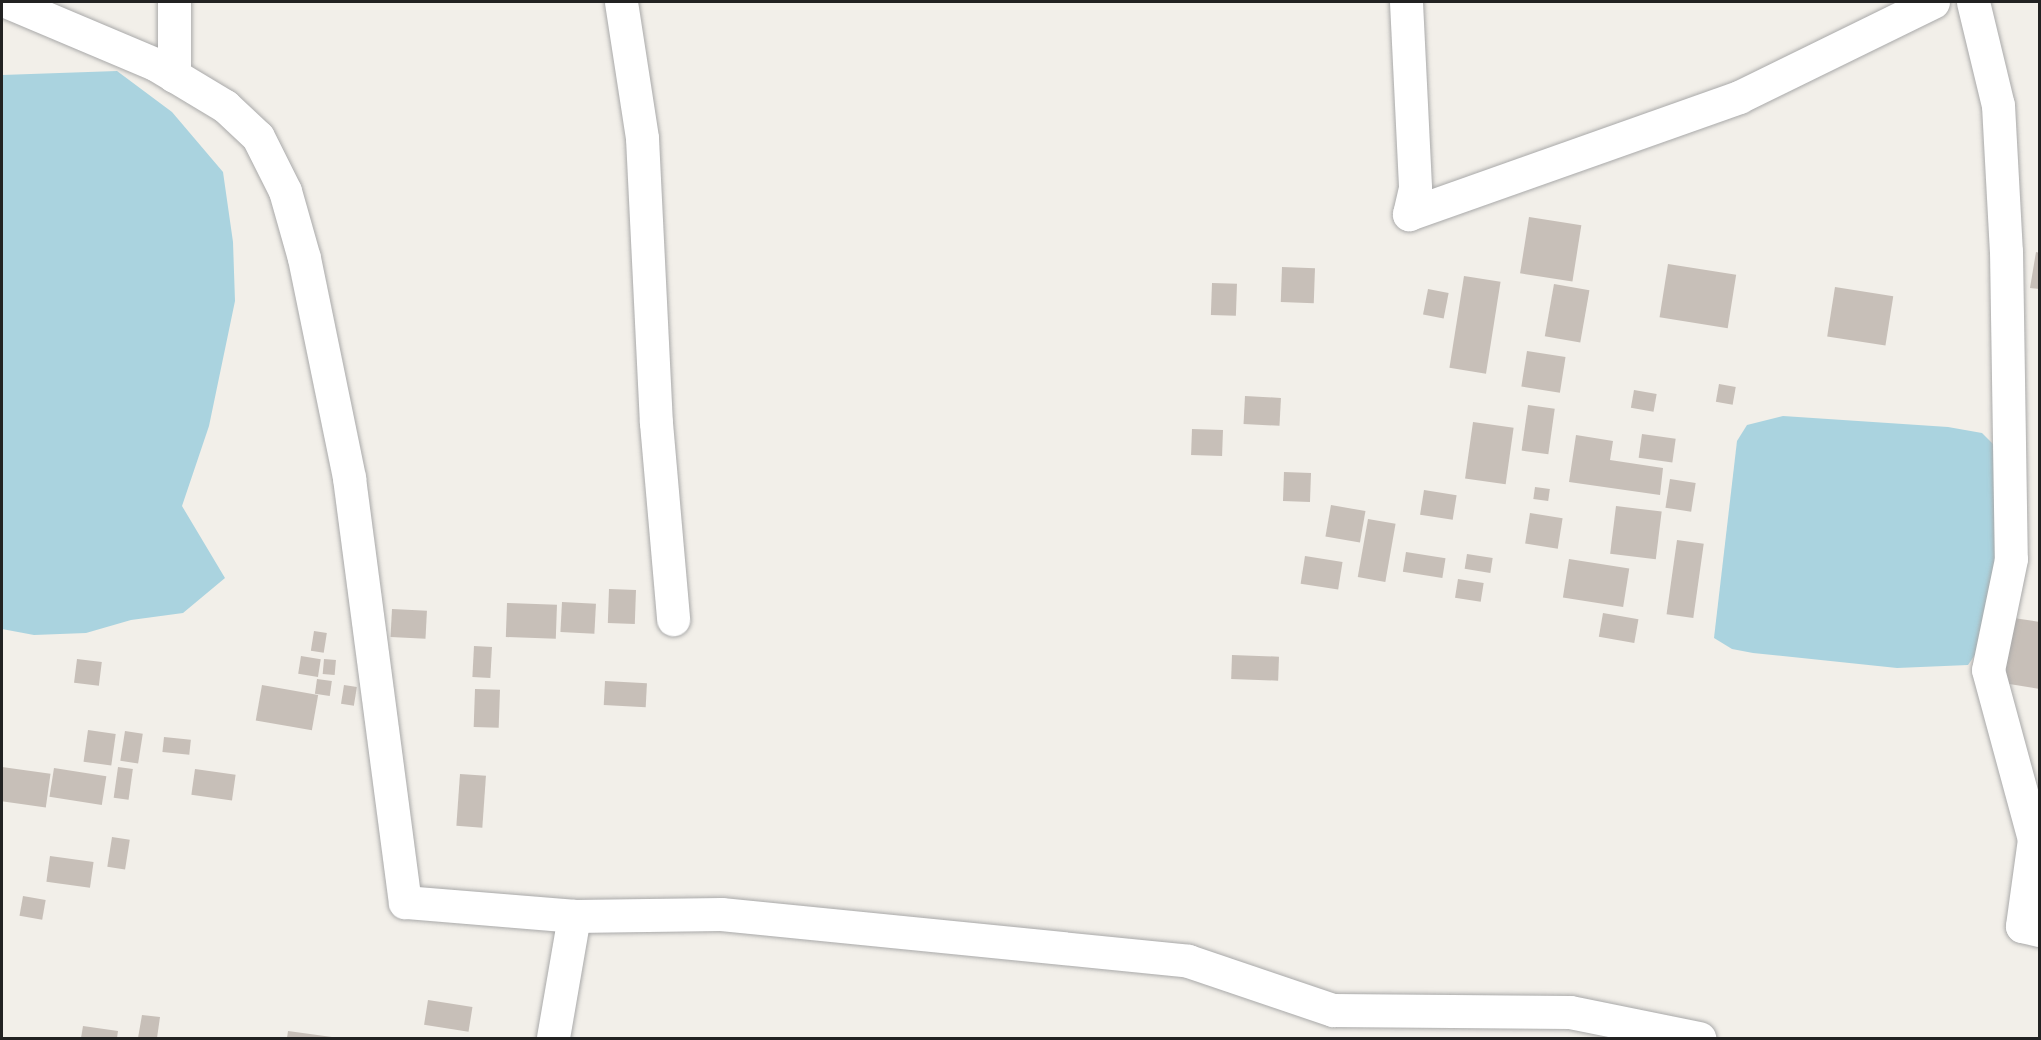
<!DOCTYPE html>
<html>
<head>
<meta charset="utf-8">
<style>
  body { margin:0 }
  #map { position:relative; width:2041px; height:1040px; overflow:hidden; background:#f2efe9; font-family:Mulish,sans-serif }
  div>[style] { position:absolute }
  .water>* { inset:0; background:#aad3df }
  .building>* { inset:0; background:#c7bfb8; transform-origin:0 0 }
  .roads { filter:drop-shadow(0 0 2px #a9a9a9) drop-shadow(0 0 2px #a9a9a9) }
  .minor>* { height:33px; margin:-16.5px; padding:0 16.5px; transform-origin:16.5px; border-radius:16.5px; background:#fff }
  span { translate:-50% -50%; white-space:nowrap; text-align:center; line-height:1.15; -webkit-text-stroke:4.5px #fff; paint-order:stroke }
  .frame { position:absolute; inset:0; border:3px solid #222; pointer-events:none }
</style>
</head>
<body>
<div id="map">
  <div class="water">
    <div style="clip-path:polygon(117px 71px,172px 112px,223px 172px,233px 242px,235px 301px,209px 426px,182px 506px,225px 578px,183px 613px,131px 620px,86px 633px,34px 635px,2px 629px,2px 75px)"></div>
    <div style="clip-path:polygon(1783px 416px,1948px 427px,1982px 433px,1993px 444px,2000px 542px,1979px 649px,1968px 665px,1897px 668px,1753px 653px,1732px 649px,1714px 638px,1737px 441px,1747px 425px)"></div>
  </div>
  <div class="building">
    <div style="left:1529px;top:217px;width:53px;height:57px;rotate:9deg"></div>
    <div style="clip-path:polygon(2036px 252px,2040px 253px,2040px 289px,2030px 288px)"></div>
    <div style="left:1668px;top:264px;width:69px;height:54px;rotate:9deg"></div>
    <div style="left:1282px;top:267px;width:33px;height:35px;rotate:2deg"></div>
    <div style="left:1464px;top:276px;width:37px;height:93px;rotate:9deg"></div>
    <div style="left:1212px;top:283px;width:25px;height:32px;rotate:2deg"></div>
    <div style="left:1554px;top:284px;width:36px;height:53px;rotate:10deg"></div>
    <div style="left:1835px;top:287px;width:59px;height:50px;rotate:9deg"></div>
    <div style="left:1428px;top:289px;width:21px;height:26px;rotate:11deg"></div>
    <div style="left:1527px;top:351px;width:39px;height:36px;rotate:9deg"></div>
    <div style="left:1719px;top:384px;width:17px;height:18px;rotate:10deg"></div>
    <div style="left:1634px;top:390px;width:23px;height:18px;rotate:10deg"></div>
    <div style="left:1245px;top:396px;width:36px;height:28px;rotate:3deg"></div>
    <div style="left:1528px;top:405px;width:27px;height:46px;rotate:8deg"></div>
    <div style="left:1473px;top:422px;width:41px;height:57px;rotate:8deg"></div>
    <div style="left:1192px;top:429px;width:31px;height:26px;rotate:2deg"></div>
    <div style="left:1642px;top:434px;width:34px;height:24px;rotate:8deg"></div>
    <div style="clip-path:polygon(1576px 435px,1613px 441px,1610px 460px,1663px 468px,1660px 495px,1569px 482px)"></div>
    <div style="left:1284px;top:472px;width:27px;height:29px;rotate:2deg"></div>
    <div style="left:1670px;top:479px;width:26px;height:29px;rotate:9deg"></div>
    <div style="left:1535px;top:487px;width:15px;height:12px;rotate:8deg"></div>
    <div style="left:1424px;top:490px;width:33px;height:25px;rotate:9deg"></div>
    <div style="left:1331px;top:505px;width:35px;height:32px;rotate:10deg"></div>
    <div style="left:1616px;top:506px;width:46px;height:48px;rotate:7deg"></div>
    <div style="left:1530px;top:513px;width:33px;height:31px;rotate:9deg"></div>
    <div style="left:1368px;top:519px;width:28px;height:59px;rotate:10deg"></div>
    <div style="left:1677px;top:540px;width:27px;height:75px;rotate:8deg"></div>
    <div style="left:1406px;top:552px;width:40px;height:20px;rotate:9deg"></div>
    <div style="left:1467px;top:554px;width:26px;height:15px;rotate:9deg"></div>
    <div style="left:1305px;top:556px;width:38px;height:28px;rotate:9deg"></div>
    <div style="left:1569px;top:559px;width:61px;height:39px;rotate:9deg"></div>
    <div style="left:1458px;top:579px;width:26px;height:19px;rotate:9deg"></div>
    <div style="left:609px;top:589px;width:27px;height:34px;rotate:2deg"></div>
    <div style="left:562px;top:602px;width:34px;height:30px;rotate:3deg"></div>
    <div style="left:507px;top:603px;width:50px;height:34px;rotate:2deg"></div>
    <div style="left:392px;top:609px;width:35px;height:28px;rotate:3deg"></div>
    <div style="left:1603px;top:613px;width:36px;height:24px;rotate:10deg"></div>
    <div style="clip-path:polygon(2007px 617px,2040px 622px,2040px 689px,1997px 682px)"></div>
    <div style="left:314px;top:631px;width:13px;height:20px;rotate:9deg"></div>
    <div style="left:474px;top:646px;width:18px;height:31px;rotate:3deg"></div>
    <div style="left:1232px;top:655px;width:47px;height:24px;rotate:2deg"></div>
    <div style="left:301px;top:656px;width:20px;height:18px;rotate:9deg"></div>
    <div style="left:77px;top:659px;width:25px;height:24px;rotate:7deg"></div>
    <div style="left:324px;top:659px;width:12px;height:15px;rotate:5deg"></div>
    <div style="left:317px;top:679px;width:15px;height:15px;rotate:8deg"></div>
    <div style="left:605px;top:681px;width:42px;height:24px;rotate:3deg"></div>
    <div style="left:262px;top:685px;width:57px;height:36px;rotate:10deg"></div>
    <div style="left:344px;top:685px;width:13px;height:19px;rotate:9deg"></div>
    <div style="left:475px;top:689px;width:25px;height:38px;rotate:2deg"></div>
    <div style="left:88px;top:730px;width:28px;height:32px;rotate:8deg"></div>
    <div style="left:125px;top:731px;width:18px;height:30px;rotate:9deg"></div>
    <div style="left:164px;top:737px;width:27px;height:15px;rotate:6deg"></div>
    <div style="left:2px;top:767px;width:49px;height:34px;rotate:8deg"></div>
    <div style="left:118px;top:767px;width:15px;height:31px;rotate:8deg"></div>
    <div style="left:54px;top:768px;width:53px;height:29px;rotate:9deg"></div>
    <div style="left:195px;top:769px;width:41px;height:26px;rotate:8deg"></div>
    <div style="left:460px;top:774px;width:26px;height:52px;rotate:4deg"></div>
    <div style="left:112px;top:837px;width:18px;height:30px;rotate:9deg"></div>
    <div style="left:50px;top:856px;width:44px;height:26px;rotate:8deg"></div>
    <div style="left:23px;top:896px;width:23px;height:20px;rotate:10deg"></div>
    <div style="left:428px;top:1000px;width:45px;height:25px;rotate:9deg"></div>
    <div style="clip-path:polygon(142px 1015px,160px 1017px,157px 1038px,138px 1038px)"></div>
    <div style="clip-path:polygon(83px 1026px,118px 1031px,117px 1038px,81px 1038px)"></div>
    <div style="clip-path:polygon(288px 1031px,332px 1037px,332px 1038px,287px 1038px)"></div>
  </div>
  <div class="roads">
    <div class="minor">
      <div style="left:8px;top:2px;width:160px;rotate:22.9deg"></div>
      <div style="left:155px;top:64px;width:82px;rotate:31deg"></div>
      <div style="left:225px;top:106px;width:45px;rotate:43.2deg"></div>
      <div style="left:258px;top:137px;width:60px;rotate:63.4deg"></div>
      <div style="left:285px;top:191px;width:70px;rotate:74.2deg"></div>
      <div style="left:304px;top:258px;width:225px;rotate:78.4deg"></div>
      <div style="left:349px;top:478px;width:428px;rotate:82.5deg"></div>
      <div style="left:405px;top:902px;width:170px;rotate:4.7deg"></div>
      <div style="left:574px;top:916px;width:124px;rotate:99.8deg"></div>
      <div style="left:621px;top:2px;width:138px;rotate:81.2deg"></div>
      <div style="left:642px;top:138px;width:285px;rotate:87.2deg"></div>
      <div style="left:656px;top:423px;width:197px;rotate:85deg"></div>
      <div style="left:1406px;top:2px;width:186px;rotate:87.2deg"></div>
      <div style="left:1415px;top:188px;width:27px;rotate:103deg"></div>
      <div style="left:1409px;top:214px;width:350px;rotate:-19.5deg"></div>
      <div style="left:1739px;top:97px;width:216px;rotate:-26.1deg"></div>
      <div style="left:1973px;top:2px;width:106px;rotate:76.4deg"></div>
      <div style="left:1998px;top:105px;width:146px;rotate:86.9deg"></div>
      <div style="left:2006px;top:251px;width:308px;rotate:89.1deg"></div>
      <div style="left:2011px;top:559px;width:113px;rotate:101.7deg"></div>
      <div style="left:1988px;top:670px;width:175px;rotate:74.8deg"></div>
      <div style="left:2034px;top:839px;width:88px;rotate:97.9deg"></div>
      <div style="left:2022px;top:926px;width:18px;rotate:13deg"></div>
      <div style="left:174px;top:76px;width:74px;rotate:-90deg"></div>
      <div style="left:574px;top:916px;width:147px;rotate:-0.8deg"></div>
      <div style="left:721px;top:914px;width:469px;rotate:5.7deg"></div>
      <div style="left:1188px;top:961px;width:153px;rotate:18.7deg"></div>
      <div style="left:1333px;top:1010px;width:237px;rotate:0.5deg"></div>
      <div style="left:1570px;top:1012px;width:132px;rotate:11.4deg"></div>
    </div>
  </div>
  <div class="frame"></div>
</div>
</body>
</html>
